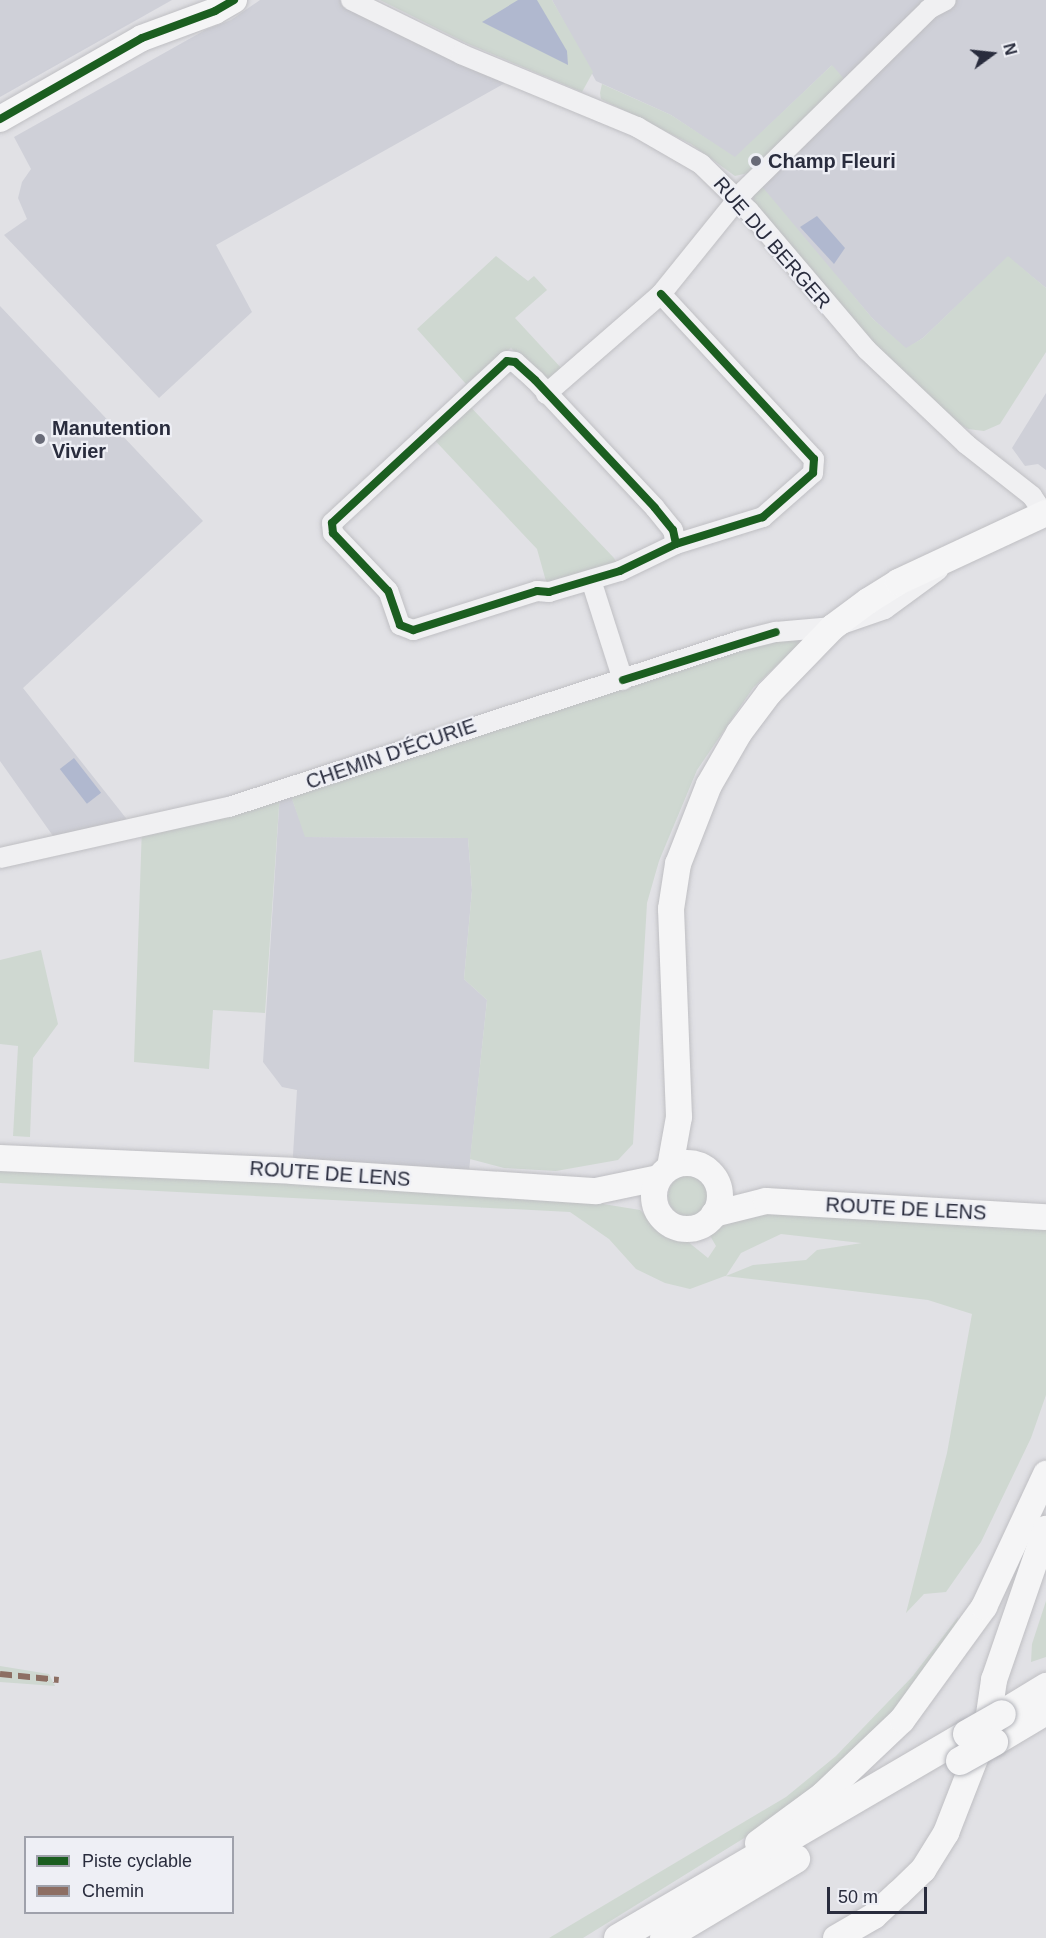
<!DOCTYPE html>
<html>
<head>
<meta charset="utf-8">
<style>
  body { margin:0 }
  #map { position:relative; width:1046px; height:1938px; overflow:hidden; background:#e1e1e5; font-family:Helvetica,sans-serif }
  div>[style] { position:absolute }
  .built>* { inset:0; background:#cfd0d8 }
  .green>* { inset:0; background:#cfd8d1 }
  .round { border-radius:50% }
  .water>* { inset:0; background:#b0b8cf; transform-origin:0 0 }
  .roads { filter:drop-shadow(0 0 2px #bfbfc3) drop-shadow(0 0 2px #bfbfc3) }
  .minor>* { height:20px; margin:-10px; padding:0 10px; transform-origin:10px; border-radius:10px; background:#f0f0f2 }
  .major>* { height:26px; margin:-13px; padding:0 13px; transform-origin:13px; border-radius:13px; background:#f5f5f6 }
  .major>.ring { margin:-13px; padding:0; box-sizing:content-box; background:none; border:26px solid #f5f5f6; border-radius:50% }
  .highway>* { height:28px; margin:-14px; padding:0 14px; transform-origin:14px; border-radius:14px; background:#f5f5f6 }
  .bridges { filter:drop-shadow(0 0 2px #b3b4ba) drop-shadow(0 0 2px #b3b4ba) }
  .highway-bridge>* { height:28px; margin:-14px; padding:0 14px; transform-origin:14px; border-radius:14px; background:#f5f5f6 }
  .quiet>* { height:6px; margin-top:-3px; transform-origin:0; background:repeating-linear-gradient(90deg,#8d6e63 0 12px,transparent 0 18px) }
  .cycleway>* { height:8px; margin:-4px; padding:0 4px; transform-origin:4px; border-radius:4px; background:#1b5e20 }
  .dots>* { width:16px; height:16px; translate:-50% -50%; box-sizing:border-box; border:3px solid #eeeff5; border-radius:50% }
  span { translate:-50% -50%; white-space:nowrap; text-align:center; line-height:1.15; -webkit-text-stroke:4.5px #eeeff5; paint-order:stroke }
  .poi-label { font-size:20px; color:#292c3d; font-weight:700 }
  .left { translate:0 -50%; text-align:left }
  .street-label { font-size:20px; color:#292c3d }
  .legend { position:absolute; left:24px; top:1836px; width:210px; height:78px; box-sizing:border-box; background:#eeeff5; border:2px solid #9fa1ab; margin:0; padding:8px 10px; list-style:none; font-size:18px; color:#292c3d }
  .legend li { display:flex; align-items:center; gap:12px; height:30px }
  .legend b { width:30px; border:2px solid #9fa1ab }
  .north { position:absolute; left:962px; top:24px; width:60px; height:60px; -webkit-text-stroke:4px #eeeff5; paint-order:stroke; rotate:75deg; font-size:16px; font-weight:700; line-height:24px; text-align:center; color:#292c3d }
  .north::after { content:''; display:block; margin:auto; width:21px; height:27px; background:#292c3d; clip-path:polygon(50% 0,100% 100%,50% 72%,0 100%) }
  .scale { position:absolute; left:827px; top:1887px; width:100px; height:27px; box-sizing:border-box; border:3px solid #292c3d; border-top:0; padding-left:8px; font-size:18px; line-height:21px; white-space:nowrap; color:#292c3d; -webkit-text-stroke:4px #eeeff5; paint-order:stroke }
</style>
</head>
<body>
<div id="map">
  <div class="built">
    <div style="clip-path:polygon(0 0,172px 0,0 97px)"></div>
    <div style="clip-path:polygon(260px 0,351px 0,516px 77px,216px 245px,252px 312px,159px 398px,4px 235px,27px 219px,18px 198px,22px 182px,31px 169px,14px 137px,207px 29px,231px 20px)"></div>
    <div style="clip-path:polygon(552px 0,1046px 0,1046px 288px,1008px 257px,923px 338px,906px 349px,873px 319px,748px 173px,764px 158px,832px 65px,735px 158px,671px 115px,596px 81px)"></div>
    <div style="clip-path:polygon(0 306px,203px 521px,23px 688px,133px 827px,58px 843px,0 761px)"></div>
    <div style="clip-path:polygon(1046px 393px,1046px 470px,1038px 464px,1025px 466px,1012px 448px)"></div>
    <div style="clip-path:polygon(280px 792px,291px 796px,306px 837px,468px 838px,472px 890px,464px 979px,487px 1000px,469px 1171px,292px 1171px,297px 1090px,282px 1087px,263px 1062px)"></div>
  </div>
  <div class="green">
    <div style="clip-path:polygon(380px 0,552px 0,593px 72px,582px 92px,466px 43px)"></div>
    <div style="clip-path:polygon(832px 65px,845px 80px,748px 173px,735px 176px,691px 144px,601px 99px,600px 93px,602px 84px,671px 115px,735px 157px)"></div>
    <div style="clip-path:polygon(760px 184px,873px 319px,906px 348px,923px 338px,1008px 256px,1046px 288px,1046px 352px,1000px 424px,984px 431px,968px 429px,945px 415px,896px 368px,754px 206px,753px 196px)"></div>
    <div style="clip-path:polygon(496px 256px,528px 281px,534px 276px,547px 290px,515px 318px,563px 370px,551px 379px,541px 378px,511px 348px,466px 384px,417px 329px)"></div>
    <div style="clip-path:polygon(463px 399px,614px 558px,620px 571px,549px 592px,537px 549px,427px 432px)"></div>
    <div style="clip-path:polygon(792px 633px,801px 642px,753px 688px,697px 770px,659px 861px,647px 903px,633px 1144px,618px 1160px,556px 1171px,504px 1168px,470px 1159px,487px 1000px,464px 979px,472px 890px,468px 838px,305px 837px,291px 796px)"></div>
    <div style="clip-path:polygon(280px 792px,265px 1013px,213px 1010px,209px 1069px,134px 1062px,142px 826px)"></div>
    <div style="clip-path:polygon(41px 950px,58px 1024px,33px 1058px,30px 1137px,13px 1136px,18px 1046px,0 1044px,0 960px)"></div>
    <div style="clip-path:polygon(evenodd,0 1165px,274px 1180px,597px 1203px,640px 1210px,661px 1231px,687px 1241px,708px 1258px,716px 1246px,709px 1234px,732px 1215px,793px 1211px,1046px 1227px,1046px 1395px,1031px 1438px,981px 1542px,946px 1592px,924px 1594px,906px 1613px,947px 1453px,972px 1314px,928px 1300px,725px 1276px,690px 1289px,665px 1283px,636px 1269px,609px 1239px,570px 1212px,0 1183px,0 1165px,781px 1234px,861px 1243px,862px 1243px,817px 1250px,806px 1260px,753px 1265px,726px 1276px,741px 1253px,781px 1234px)"></div>
    <div class="round" style="left:668px;top:1175px;width:42px;height:42px"></div>
    <div style="clip-path:polygon(1046px 1601px,1046px 1657px,1031px 1662px,1032px 1644px)"></div>
    <div style="clip-path:polygon(958px 1617px,956px 1633px,924px 1679px,872px 1736px,791px 1809px,583px 1938px,549px 1938px,786px 1797px,836px 1756px,912px 1677px)"></div>
    <div style="clip-path:polygon(0 1666px,49px 1674px,55px 1686px,0 1682px)"></div>
  </div>
  <div class="water">
    <div style="clip-path:polygon(518px 0,537px 0,567px 51px,568px 65px,482px 22px)"></div>
    <div style="clip-path:polygon(817px 216px,845px 248px,834px 264px,800px 227px)"></div>
    <div style="left:74px;top:758px;width:44px;height:18px;rotate:52deg"></div>
  </div>
  <div class="roads">
    <div class="minor">
      <div style="left:351px;top:0;width:123px;rotate:26.1deg"></div>
      <div style="left:461px;top:54px;width:191px;rotate:22.5deg"></div>
      <div style="left:637px;top:127px;width:74px;rotate:30deg"></div>
      <div style="left:701px;top:164px;width:67px;rotate:44.4deg"></div>
      <div style="left:749px;top:211px;width:182px;rotate:49.7deg"></div>
      <div style="left:867px;top:350px;width:137px;rotate:43.5deg"></div>
      <div style="left:966px;top:444px;width:84px;rotate:38.2deg"></div>
      <div style="left:1032px;top:496px;width:22px;rotate:56deg"></div>
      <div style="left:661px;top:294px;width:225px;rotate:47.2deg"></div>
      <div style="left:814px;top:459px;width:14px;rotate:94deg"></div>
      <div style="left:813px;top:473px;width:67px;rotate:138.7deg"></div>
      <div style="left:763px;top:517px;width:91px;rotate:162.8deg"></div>
      <div style="left:676px;top:544px;width:62px;rotate:154.3deg"></div>
      <div style="left:620px;top:571px;width:74px;rotate:163.5deg"></div>
      <div style="left:549px;top:592px;width:12px;rotate:-175deg"></div>
      <div style="left:537px;top:591px;width:130px;rotate:162.5deg"></div>
      <div style="left:413px;top:630px;width:14px;rotate:-159deg"></div>
      <div style="left:400px;top:625px;width:36px;rotate:-109deg"></div>
      <div style="left:388px;top:591px;width:80px;rotate:-133.5deg"></div>
      <div style="left:333px;top:533px;width:10px;rotate:-96deg"></div>
      <div style="left:332px;top:523px;width:238px;rotate:-42.8deg"></div>
      <div style="left:507px;top:361px;width:8px;rotate:7deg"></div>
      <div style="left:515px;top:362px;width:27px;rotate:42deg"></div>
      <div style="left:535px;top:380px;width:175px;rotate:46.8deg"></div>
      <div style="left:655px;top:508px;width:28px;rotate:51deg"></div>
      <div style="left:673px;top:530px;width:14px;rotate:78deg"></div>
      <div style="left:546px;top:394px;width:152px;rotate:-41deg"></div>
      <div style="left:661px;top:294px;width:132px;rotate:-51.1deg"></div>
      <div style="left:744px;top:191px;width:260px;rotate:-44.5deg"></div>
      <div style="left:929px;top:9px;width:19px;rotate:-28deg"></div>
      <div style="left:591px;top:580px;width:105px;rotate:72.3deg"></div>
      <div style="left:0;top:858px;width:235px;rotate:-12.6deg"></div>
      <div style="left:229px;top:807px;width:536px;rotate:-18.03deg"></div>
      <div style="left:739px;top:641px;width:38px;rotate:-14deg"></div>
      <div style="left:776px;top:632px;width:57px;rotate:-5deg"></div>
      <div style="left:833px;top:627px;width:55px;rotate:-19.1deg"></div>
      <div style="left:885px;top:609px;width:66px;rotate:-36.3deg"></div>
    </div>
    <div class="major">
      <div style="left:0;top:119px;width:163px;rotate:-29.7deg"></div>
      <div style="left:142px;top:38px;width:78px;rotate:-20.3deg"></div>
      <div style="left:215px;top:11px;width:22px;rotate:-30deg"></div>
      <div style="left:0;top:1158px;width:292px;rotate:2.5deg"></div>
      <div style="left:292px;top:1171px;width:305px;rotate:3.8deg"></div>
      <div style="left:596px;top:1191px;width:63px;rotate:-11.8deg"></div>
      <div class="ring" style="left:654px;top:1163px;width:40px;height:40px"></div>
      <div style="left:670px;top:1167px;width:51px;rotate:-79.8deg"></div>
      <div style="left:679px;top:1117px;width:208px;rotate:-92.2deg"></div>
      <div style="left:671px;top:909px;width:46px;rotate:-81.2deg"></div>
      <div style="left:678px;top:864px;width:85px;rotate:-68.6deg"></div>
      <div style="left:709px;top:785px;width:60px;rotate:-60deg"></div>
      <div style="left:739px;top:733px;width:50px;rotate:-53.1deg"></div>
      <div style="left:769px;top:693px;width:92px;rotate:-45.9deg"></div>
      <div style="left:833px;top:627px;width:44px;rotate:-36.6deg"></div>
      <div style="left:868px;top:601px;width:36px;rotate:-32deg"></div>
      <div style="left:898px;top:582px;width:163px;rotate:-25deg"></div>
      <div style="left:714px;top:1214px;width:54px;rotate:-14deg"></div>
      <div style="left:766px;top:1201px;width:280px;rotate:3.3deg"></div>
      <div style="left:758px;top:1843px;width:81px;rotate:-36.4deg"></div>
      <div style="left:823px;top:1795px;width:109px;rotate:-43.5deg"></div>
      <div style="left:902px;top:1720px;width:140px;rotate:-54deg"></div>
      <div style="left:984px;top:1607px;width:147px;rotate:-65deg"></div>
      <div style="left:836px;top:1938px;width:44px;rotate:-30.1deg"></div>
      <div style="left:874px;top:1916px;width:33px;rotate:-43deg"></div>
      <div style="left:898px;top:1894px;width:35px;rotate:-44deg"></div>
      <div style="left:923px;top:1870px;width:44px;rotate:-58.1deg"></div>
      <div style="left:946px;top:1833px;width:113px;rotate:-68.7deg"></div>
      <div style="left:987px;top:1728px;width:49px;rotate:-81.7deg"></div>
      <div style="left:994px;top:1680px;width:160px;rotate:-71deg"></div>
    </div>
    <div class="highway">
      <div style="left:1002px;top:1714px;width:52px;rotate:-31.5deg"></div>
      <div style="left:994px;top:1742px;width:61px;rotate:-30.8deg"></div>
      <div style="left:618px;top:1938px;width:404px;rotate:-30.3deg"></div>
      <div style="left:664px;top:1938px;width:154px;rotate:-30.9deg"></div>
    </div>
  </div>
  <div class="bridges">
    <div class="highway-bridge">
      <div style="left:967px;top:1734px;width:40px;rotate:-29.7deg"></div>
      <div style="left:960px;top:1761px;width:39px;rotate:-29deg"></div>
    </div>
  </div>
  <div class="quiet">
    <div style="left:0;top:1674px;width:59px;rotate:5.8deg"></div>
  </div>
  <div class="cycleway">
    <div style="left:0;top:119px;width:163px;rotate:-29.7deg"></div>
    <div style="left:142px;top:38px;width:78px;rotate:-20.3deg"></div>
    <div style="left:215px;top:11px;width:22px;rotate:-30deg"></div>
    <div style="left:661px;top:294px;width:225px;rotate:47.2deg"></div>
    <div style="left:814px;top:459px;width:14px;rotate:94deg"></div>
    <div style="left:813px;top:473px;width:67px;rotate:138.7deg"></div>
    <div style="left:763px;top:517px;width:91px;rotate:162.8deg"></div>
    <div style="left:676px;top:544px;width:62px;rotate:154.3deg"></div>
    <div style="left:620px;top:571px;width:74px;rotate:163.5deg"></div>
    <div style="left:549px;top:592px;width:12px;rotate:-175deg"></div>
    <div style="left:537px;top:591px;width:130px;rotate:162.5deg"></div>
    <div style="left:413px;top:630px;width:14px;rotate:-159deg"></div>
    <div style="left:400px;top:625px;width:36px;rotate:-109deg"></div>
    <div style="left:388px;top:591px;width:80px;rotate:-133.5deg"></div>
    <div style="left:333px;top:533px;width:10px;rotate:-96deg"></div>
    <div style="left:332px;top:523px;width:238px;rotate:-42.8deg"></div>
    <div style="left:507px;top:361px;width:8px;rotate:7deg"></div>
    <div style="left:515px;top:362px;width:27px;rotate:42deg"></div>
    <div style="left:535px;top:380px;width:175px;rotate:46.8deg"></div>
    <div style="left:655px;top:508px;width:28px;rotate:51deg"></div>
    <div style="left:673px;top:530px;width:14px;rotate:78deg"></div>
    <div style="left:623px;top:680px;width:160px;rotate:-17.4deg"></div>
  </div>
  <div class="dots">
    <div style="left:756px;top:161px;background:#696b78"></div>
    <div style="left:40px;top:439px;background:#696b78"></div>
  </div>
  <div class="poi-label">
    <span class="left" style="left:768px;top:161px">Champ Fleuri</span>
    <span class="left" style="left:52px;top:440px">Manutention<br>Vivier</span>
  </div>
  <div class="street-label">
    <span style="left:772px;top:243px;rotate:49deg">RUE DU BERGER</span>
    <span style="left:391px;top:754px;rotate:-19deg">CHEMIN D'ÉCURIE</span>
    <span style="left:330px;top:1174px;rotate:4deg">ROUTE DE LENS</span>
    <span style="left:906px;top:1209px;rotate:3deg">ROUTE DE LENS</span>
  </div>
  <ul class="legend">
  <li><b style="height:8px;background:#1b5e20"></b>Piste cyclable</li>
  <li><b style="height:8px;background:#8d6e63"></b>Chemin</li>
  </ul>
  <div class="north">N</div>
  <div class="scale">50 m</div>
</div>
</body>
</html>
